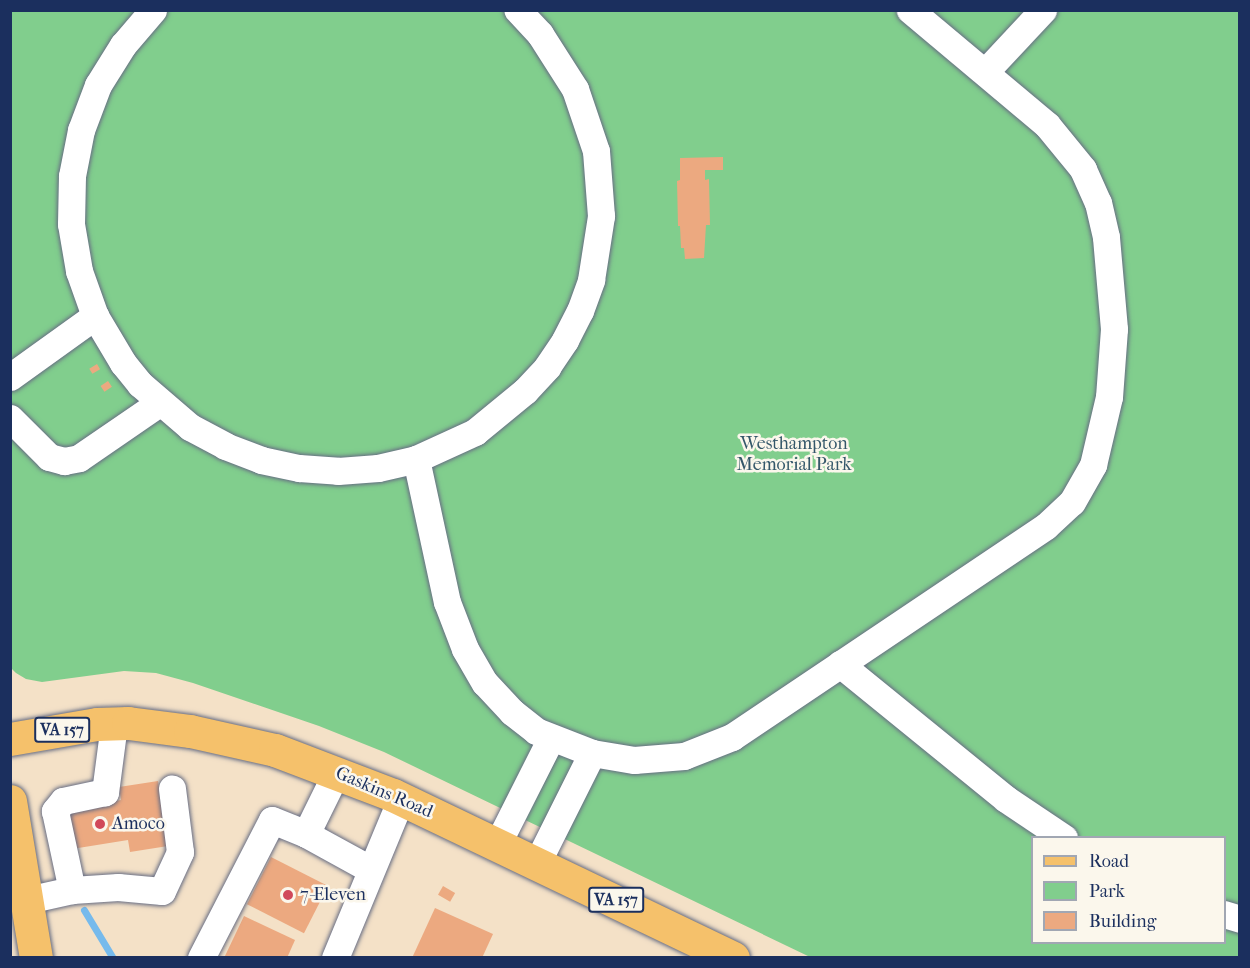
<!DOCTYPE html>
<html>
<head>
<meta charset="utf-8">
<style>
  body { margin:0 }
  #map { position:relative; width:1250px; height:968px; overflow:hidden; background:#f4e1c7; font-family:"IM FELL French Canon",serif }
  div>[style] { position:absolute }
  .green>* { inset:0; background:#81ce8d }
  .stream>* { height:7px; margin:-3.5px; padding:0 3.5px; transform-origin:3.5px; border-radius:3.5px; background:#76baec }
  .building>* { inset:0; background:#eca980; transform-origin:0 0 }
  .roads { filter:drop-shadow(0 0 2px #676d83) drop-shadow(0 0 2px #676d83) }
  .minor>* { height:27px; margin:-13.5px; padding:0 13.5px; transform-origin:13.5px; border-radius:13.5px; background:#fff }
  .major>* { height:33px; margin:-16.5px; padding:0 16.5px; transform-origin:16.5px; border-radius:16.5px; background:#f5c16b }
  .dots>* { width:16px; height:16px; translate:-50% -50%; box-sizing:border-box; border:3px solid #fbf7ec; border-radius:50% }
  span { translate:-50% -50%; white-space:nowrap; text-align:center; line-height:1.15; -webkit-text-stroke:5px #fbf7ec; paint-order:stroke }
  .shield-label span { padding:2px 4px; background:#fbf7ec; border:2px solid; border-radius:4px; -webkit-text-stroke-width:0 }
  .shield-label { font-size:16px; color:#1b2f5e; font-weight:700 }
  .park-label { font-size:18px; color:#34576a }
  .street-label { font-size:18px; color:#1b2f5e }
  .poi-label { font-size:18px; color:#1b2f5e }
  .left { translate:0 -50%; text-align:left }
  .frame { position:absolute; inset:0; border:12px solid #1b2f5e; pointer-events:none }
  .legend { position:absolute; left:1031px; top:836px; width:195px; height:108px; box-sizing:border-box; background:#fbf7ec; border:2px solid #a1a7b3; margin:0; padding:8px 10px; list-style:none; font-size:18px; color:#1b2f5e }
  .legend li { display:flex; align-items:center; gap:12px; height:30px }
  .legend b { width:30px; border:2px solid #a1a7b3 }
</style>
</head>
<body>
<div id="map">
  <div class="green">
    <div style="clip-path:polygon(evenodd,10px 11px,1239px 11px,1239px 957px,810px 957px,384px 752px,319px 726px,193px 683px,156px 673px,124px 671px,42px 682px,26px 679px,16px 673px,10px 667px,10px 11px,1032px 838px,1224px 838px,1224px 942px,1032px 942px,1032px 838px)"></div>
  </div>
  <div class="stream">
    <div style="left:84px;top:910px;width:56px;rotate:58.9deg"></div>
  </div>
  <div class="building">
    <div style="clip-path:polygon(723px 157px,723px 170px,705px 170px,705px 180px,709px 179px,710px 225px,706px 225px,704px 258px,685px 259px,684px 248px,681px 248px,680px 226px,678px 226px,677px 181px,680px 180px,680px 158px)"></div>
    <div style="left:97px;top:364px;width:6px;height:9px;rotate:59deg"></div>
    <div style="left:108px;top:381px;width:7px;height:9px;rotate:56deg"></div>
    <div style="clip-path:polygon(158px 781px,168px 846px,130px 852px,128px 840px,72px 849px,66px 809px,121px 800px,119px 787px)"></div>
    <div style="left:271px;top:857px;width:64px;height:53px;rotate:27deg"></div>
    <div style="left:443px;top:886px;width:14px;height:10px;rotate:30deg"></div>
    <div style="clip-path:polygon(435px 908px,493px 934px,482px 958px,412px 958px)"></div>
    <div style="clip-path:polygon(244px 916px,295px 940px,287px 958px,224px 958px)"></div>
  </div>
  <div class="roads">
    <div class="minor">
      <div style="left:153px;top:10px;width:46px;rotate:130.6deg"></div>
      <div style="left:123px;top:45px;width:47px;rotate:122deg"></div>
      <div style="left:98px;top:85px;width:48px;rotate:110.7deg"></div>
      <div style="left:81px;top:130px;width:47px;rotate:101.1deg"></div>
      <div style="left:72px;top:176px;width:48px;rotate:91.2deg"></div>
      <div style="left:71px;top:224px;width:48px;rotate:80.3deg"></div>
      <div style="left:79px;top:271px;width:48px;rotate:70.4deg"></div>
      <div style="left:95px;top:316px;width:55px;rotate:59.2deg"></div>
      <div style="left:123px;top:363px;width:27px;rotate:51deg"></div>
      <div style="left:140px;top:384px;width:66px;rotate:40.7deg"></div>
      <div style="left:190px;top:427px;width:40px;rotate:28deg"></div>
      <div style="left:225px;top:446px;width:39px;rotate:21deg"></div>
      <div style="left:261px;top:460px;width:39px;rotate:12deg"></div>
      <div style="left:299px;top:468px;width:39px;rotate:4deg"></div>
      <div style="left:338px;top:471px;width:40px;rotate:-4.3deg"></div>
      <div style="left:378px;top:468px;width:39px;rotate:-13deg"></div>
      <div style="left:416px;top:459px;width:65px;rotate:-24.6deg"></div>
      <div style="left:475px;top:432px;width:65px;rotate:-39.4deg"></div>
      <div style="left:525px;top:391px;width:33px;rotate:-47deg"></div>
      <div style="left:547px;top:367px;width:32px;rotate:-56deg"></div>
      <div style="left:565px;top:340px;width:33px;rotate:-63deg"></div>
      <div style="left:580px;top:311px;width:33px;rotate:-70deg"></div>
      <div style="left:591px;top:280px;width:65px;rotate:-81.1deg"></div>
      <div style="left:601px;top:216px;width:65px;rotate:-94.4deg"></div>
      <div style="left:596px;top:151px;width:65px;rotate:-108.7deg"></div>
      <div style="left:575px;top:89px;width:65px;rotate:-122.5deg"></div>
      <div style="left:540px;top:34px;width:33px;rotate:-133deg"></div>
      <div style="left:985px;top:72px;width:85px;rotate:-46.9deg"></div>
      <div style="left:10px;top:377px;width:105px;rotate:-35.7deg"></div>
      <div style="left:10px;top:418px;width:55px;rotate:45deg"></div>
      <div style="left:49px;top:457px;width:16px;rotate:15deg"></div>
      <div style="left:64px;top:461px;width:15px;rotate:-11deg"></div>
      <div style="left:79px;top:458px;width:97px;rotate:-34.5deg"></div>
      <div style="left:416px;top:459px;width:146px;rotate:77.8deg"></div>
      <div style="left:447px;top:602px;width:50px;rotate:69deg"></div>
      <div style="left:465px;top:649px;width:39px;rotate:60deg"></div>
      <div style="left:485px;top:683px;width:40px;rotate:47deg"></div>
      <div style="left:512px;top:712px;width:31px;rotate:38deg"></div>
      <div style="left:536px;top:731px;width:60px;rotate:21.4deg"></div>
      <div style="left:592px;top:753px;width:43px;rotate:9.5deg"></div>
      <div style="left:634px;top:760px;width:50px;rotate:-4.6deg"></div>
      <div style="left:684px;top:756px;width:52px;rotate:-21.6deg"></div>
      <div style="left:732px;top:737px;width:378px;rotate:-33.9deg"></div>
      <div style="left:1046px;top:526px;width:35px;rotate:-43deg"></div>
      <div style="left:1072px;top:502px;width:43px;rotate:-60.4deg"></div>
      <div style="left:1093px;top:465px;width:70px;rotate:-76.8deg"></div>
      <div style="left:1109px;top:397px;width:68px;rotate:-85.8deg"></div>
      <div style="left:1114px;top:329px;width:92px;rotate:-95deg"></div>
      <div style="left:1106px;top:237px;width:35px;rotate:-103deg"></div>
      <div style="left:1098px;top:203px;width:37px;rotate:-114deg"></div>
      <div style="left:1083px;top:169px;width:57px;rotate:-129.3deg"></div>
      <div style="left:1047px;top:125px;width:179px;rotate:-140deg"></div>
      <div style="left:840px;top:664px;width:214px;rotate:39.1deg"></div>
      <div style="left:1006px;top:799px;width:70px;rotate:33.9deg"></div>
      <div style="left:114px;top:724px;width:69px;rotate:97.5deg"></div>
      <div style="left:105px;top:792px;width:43px;rotate:167.9deg"></div>
      <div style="left:63px;top:801px;width:13px;rotate:129deg"></div>
      <div style="left:55px;top:811px;width:81px;rotate:77.9deg"></div>
      <div style="left:72px;top:890px;width:46px;rotate:-3.7deg"></div>
      <div style="left:118px;top:887px;width:44px;rotate:5.2deg"></div>
      <div style="left:162px;top:891px;width:43px;rotate:-65.2deg"></div>
      <div style="left:180px;top:852px;width:64px;rotate:-97.2deg"></div>
      <div style="left:306px;top:834px;width:73px;rotate:28.7deg"></div>
      <div style="left:498px;top:843px;width:118px;rotate:-63.2deg"></div>
      <div style="left:537px;top:863px;width:123px;rotate:-63.4deg"></div>
      <div style="left:27px;top:900px;width:46px;rotate:-12.5deg"></div>
      <div style="left:1224px;top:914px;width:17px;rotate:17deg"></div>
      <div style="left:201px;top:958px;width:155px;rotate:-62.8deg"></div>
      <div style="left:272px;top:820px;width:37px;rotate:22deg"></div>
      <div style="left:306px;top:834px;width:68px;rotate:-63.8deg"></div>
      <div style="left:335px;top:958px;width:172px;rotate:-67.5deg"></div>
    </div>
    <div class="major">
      <div style="left:10px;top:739px;width:88px;rotate:-9.8deg"></div>
      <div style="left:97px;top:724px;width:31px;rotate:-2deg"></div>
      <div style="left:128px;top:723px;width:63px;rotate:7.4deg"></div>
      <div style="left:190px;top:731px;width:87px;rotate:12.6deg"></div>
      <div style="left:275px;top:750px;width:126px;rotate:20.9deg"></div>
      <div style="left:393px;top:795px;width:377px;rotate:25.6deg"></div>
      <div style="left:10px;top:801px;width:159px;rotate:80.6deg"></div>
    </div>
  </div>
  <div class="dots">
    <div style="left:100px;top:824px;background:#d1495b"></div>
    <div style="left:288px;top:895px;background:#d1495b"></div>
  </div>
  <div class="shield-label">
    <span style="left:62px;top:730px">VA 157</span>
    <span style="left:616px;top:900px">VA 157</span>
  </div>
  <div class="park-label">
    <span style="left:794px;top:455px">Westhampton<br>Memorial Park</span>
  </div>
  <div class="street-label">
    <span style="left:384px;top:793px;rotate:23deg">Gaskins Road</span>
  </div>
  <div class="poi-label">
    <span class="left" style="left:112px;top:824px">Amoco</span>
    <span class="left" style="left:300px;top:895px">7-Eleven</span>
  </div>
  <div class="frame"></div>
  <ul class="legend">
  <li><b style="height:8px;background:#f5c16b"></b>Road</li>
  <li><b style="height:16px;background:#81ce8d"></b>Park</li>
  <li><b style="height:16px;background:#eca980"></b>Building</li>
  </ul>
</div>
</body>
</html>
